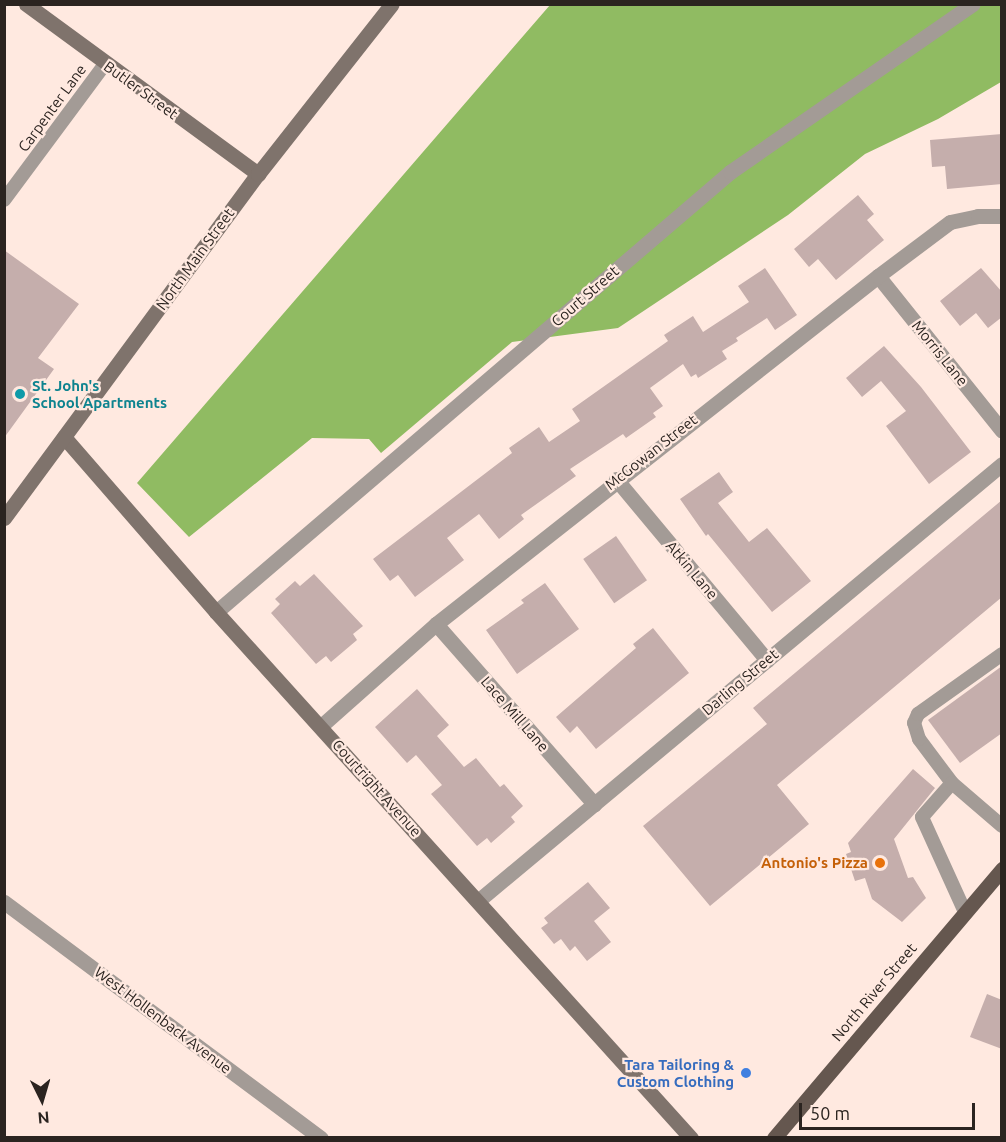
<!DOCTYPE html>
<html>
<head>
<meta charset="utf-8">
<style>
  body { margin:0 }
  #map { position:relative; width:1006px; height:1142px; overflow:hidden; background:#ffe9e0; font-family:Ubuntu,sans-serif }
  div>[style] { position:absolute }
  .forest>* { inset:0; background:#90bb62 }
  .building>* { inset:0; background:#c5aeac; transform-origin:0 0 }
  .service>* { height:14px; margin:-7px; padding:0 7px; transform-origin:7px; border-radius:7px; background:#a39b96 }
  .minor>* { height:15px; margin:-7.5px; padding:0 7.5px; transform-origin:7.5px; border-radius:7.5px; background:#a39b96 }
  .secondary>* { height:15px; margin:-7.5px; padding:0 7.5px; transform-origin:7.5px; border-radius:7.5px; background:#7f736c }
  .primary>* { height:15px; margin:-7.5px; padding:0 7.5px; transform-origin:7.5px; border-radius:7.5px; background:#65574f }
  .dots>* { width:16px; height:16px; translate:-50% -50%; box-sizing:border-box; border:3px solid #ffe9e0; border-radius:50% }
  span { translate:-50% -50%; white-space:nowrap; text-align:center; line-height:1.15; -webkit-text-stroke:4.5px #ffe9e0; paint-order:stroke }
  .street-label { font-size:15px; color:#2b2420 }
  .culture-label { font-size:15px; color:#0d838f; font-weight:700 }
  .left { translate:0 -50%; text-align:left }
  .food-label { font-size:15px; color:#c56008; font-weight:700 }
  .right { translate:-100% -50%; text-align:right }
  .shop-label { font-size:15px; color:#366cbe; font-weight:700 }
  .frame { position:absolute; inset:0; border:6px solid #2b2420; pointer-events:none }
  .north { position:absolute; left:12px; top:1070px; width:60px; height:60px; -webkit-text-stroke:4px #ffe9e0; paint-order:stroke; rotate:175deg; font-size:16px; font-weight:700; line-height:24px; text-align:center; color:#2b2420 }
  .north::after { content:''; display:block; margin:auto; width:21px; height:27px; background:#2b2420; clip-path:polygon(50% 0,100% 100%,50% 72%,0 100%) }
  .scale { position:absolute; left:799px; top:1103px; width:176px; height:27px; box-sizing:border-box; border:3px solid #2b2420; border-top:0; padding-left:8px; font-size:18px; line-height:21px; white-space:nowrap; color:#2b2420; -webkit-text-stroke:4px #ffe9e0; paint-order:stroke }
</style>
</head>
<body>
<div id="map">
  <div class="forest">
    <div style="clip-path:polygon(550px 5px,1001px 5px,1001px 82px,938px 119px,865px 154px,788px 215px,618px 328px,512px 342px,381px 453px,369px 439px,312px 438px,189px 537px,137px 483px)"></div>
  </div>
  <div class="building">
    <div style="clip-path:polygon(1002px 134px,1002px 184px,947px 189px,945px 166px,932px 167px,930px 140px)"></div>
    <div style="clip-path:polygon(858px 195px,874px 214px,867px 220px,884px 240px,836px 280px,818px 259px,809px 267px,794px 249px)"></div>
    <div style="clip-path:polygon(4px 250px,79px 304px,38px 358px,54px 369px,4px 438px)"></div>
    <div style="clip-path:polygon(765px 268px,797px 315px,775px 330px,767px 318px,736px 338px,738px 341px,722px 351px,727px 359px,698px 378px,696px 374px,691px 377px,683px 364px,650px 388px,663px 406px,653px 413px,656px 417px,626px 438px,623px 434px,570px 469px,576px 476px,521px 515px,524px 519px,499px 539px,479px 514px,447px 538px,464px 560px,415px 597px,398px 575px,390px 581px,373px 559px,512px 453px,509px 448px,539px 427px,549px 442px,580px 421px,572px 409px,668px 341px,664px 335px,693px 316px,703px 332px,749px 302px,738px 286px)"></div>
    <div style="clip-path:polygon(981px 268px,1002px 292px,1002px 317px,988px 328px,976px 313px,960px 326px,940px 301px)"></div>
    <div style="clip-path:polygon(884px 346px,921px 387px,971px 452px,929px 484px,886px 426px,906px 411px,881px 381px,862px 397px,846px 378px)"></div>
    <div style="clip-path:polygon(719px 472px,733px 492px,718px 503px,749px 542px,767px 528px,811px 581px,772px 612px,708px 534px,706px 536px,680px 499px)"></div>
    <div style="clip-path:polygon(1002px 500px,1002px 597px,777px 785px,809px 824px,710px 906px,643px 826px,767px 724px,753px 708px)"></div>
    <div style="left:616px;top:536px;width:54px;height:40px;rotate:55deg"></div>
    <div style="clip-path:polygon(314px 574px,363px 626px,353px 634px,357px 640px,331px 662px,326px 656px,316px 664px,271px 613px,280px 604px,275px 599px,295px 581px,300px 586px)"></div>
    <div style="clip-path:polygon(545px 583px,579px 629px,517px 674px,486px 630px,524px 603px,521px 600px)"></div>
    <div style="clip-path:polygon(653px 628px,689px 673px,596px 749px,577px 726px,570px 733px,556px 717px,636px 648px,633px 644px)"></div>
    <div style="clip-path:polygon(1002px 666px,1002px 733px,960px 763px,928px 720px)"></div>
    <div style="clip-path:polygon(417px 689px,449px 725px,437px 736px,464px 767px,476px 758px,500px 787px,504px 784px,523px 806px,511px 817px,515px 822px,491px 843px,487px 838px,477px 846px,431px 794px,442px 785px,416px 755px,407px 763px,375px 727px)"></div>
    <div style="clip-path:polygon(913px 769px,935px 788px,894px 839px,908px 878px,913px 877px,926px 898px,902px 922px,872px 899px,865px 878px,855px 881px,846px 854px,851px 852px,848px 843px)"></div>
    <div style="clip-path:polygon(588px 882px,610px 908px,594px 921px,611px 942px,587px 961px,575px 946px,570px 951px,561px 939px,554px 944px,541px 928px,548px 923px,544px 918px)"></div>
    <div style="clip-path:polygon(987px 994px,1002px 1000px,1002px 1049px,970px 1037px)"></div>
  </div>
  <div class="service">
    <div style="left:4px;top:200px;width:169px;rotate:-53.4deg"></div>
    <div style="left:952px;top:783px;width:55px;rotate:-126.9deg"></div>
    <div style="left:919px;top:739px;width:17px;rotate:-107deg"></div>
    <div style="left:914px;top:723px;width:10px;rotate:-66deg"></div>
    <div style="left:918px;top:714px;width:103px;rotate:-35.5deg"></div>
    <div style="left:965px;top:912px;width:104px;rotate:-114.4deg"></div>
    <div style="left:922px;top:817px;width:45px;rotate:-48.6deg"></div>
    <div style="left:952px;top:783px;width:66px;rotate:40.7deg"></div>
  </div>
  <div class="minor">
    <div style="left:878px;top:276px;width:198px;rotate:51.3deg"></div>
    <div style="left:616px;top:479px;width:236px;rotate:50.2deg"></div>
    <div style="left:216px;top:612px;width:677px;rotate:-40.56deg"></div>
    <div style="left:730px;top:172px;width:295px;rotate:-34.7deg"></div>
    <div style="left:436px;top:624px;width:240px;rotate:48.7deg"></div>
    <div style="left:321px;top:726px;width:154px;rotate:-41.6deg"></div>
    <div style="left:436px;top:624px;width:563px;rotate:-38.21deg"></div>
    <div style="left:878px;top:276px;width:90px;rotate:-36.9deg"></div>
    <div style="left:950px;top:222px;width:29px;rotate:-12deg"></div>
    <div style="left:978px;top:216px;width:24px"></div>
    <div style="left:479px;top:900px;width:681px;rotate:-39.82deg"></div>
    <div style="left:4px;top:902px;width:395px;rotate:36.7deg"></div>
  </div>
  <div class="secondary">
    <div style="left:26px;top:4px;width:288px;rotate:36.2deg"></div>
    <div style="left:64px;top:437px;width:232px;rotate:49deg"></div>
    <div style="left:216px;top:612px;width:709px;rotate:47.92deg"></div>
    <div style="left:4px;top:518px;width:428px;rotate:-53.6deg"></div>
    <div style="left:258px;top:174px;width:216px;rotate:-51.8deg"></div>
  </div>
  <div class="primary">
    <div style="left:774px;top:1138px;width:353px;rotate:-49.7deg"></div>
  </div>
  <div class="dots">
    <div style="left:20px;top:394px;background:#0f9aa8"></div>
    <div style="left:880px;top:863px;background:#e8710a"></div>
    <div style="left:746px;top:1073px;background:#3f7fe0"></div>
  </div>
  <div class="street-label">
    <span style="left:141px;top:90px;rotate:36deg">Butler Street</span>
    <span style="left:52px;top:108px;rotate:-54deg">Carpenter Lane</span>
    <span style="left:195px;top:259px;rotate:-54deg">North Main Street</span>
    <span style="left:585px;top:296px;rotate:-41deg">Court Street</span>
    <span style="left:940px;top:353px;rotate:51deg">Morris Lane</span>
    <span style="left:651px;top:452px;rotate:-38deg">McGowan Street</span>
    <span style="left:692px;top:570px;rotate:50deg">Atkin Lane</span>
    <span style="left:740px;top:682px;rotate:-40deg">Darling Street</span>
    <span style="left:515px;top:714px;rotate:49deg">Lace Mill Lane</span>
    <span style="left:377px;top:788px;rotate:48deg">Courtright Avenue</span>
    <span style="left:874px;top:992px;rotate:-50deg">North River Street</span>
    <span style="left:163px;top:1020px;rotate:37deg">West Hollenback Avenue</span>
  </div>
  <div class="culture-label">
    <span class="left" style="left:32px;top:394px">St. John's<br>School Apartments</span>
  </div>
  <div class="food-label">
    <span class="right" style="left:868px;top:863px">Antonio's Pizza</span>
  </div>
  <div class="shop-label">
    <span class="right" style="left:734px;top:1073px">Tara Tailoring &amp;<br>Custom Clothing</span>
  </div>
  <div class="frame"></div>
  <div class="north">N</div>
  <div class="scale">50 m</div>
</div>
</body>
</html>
